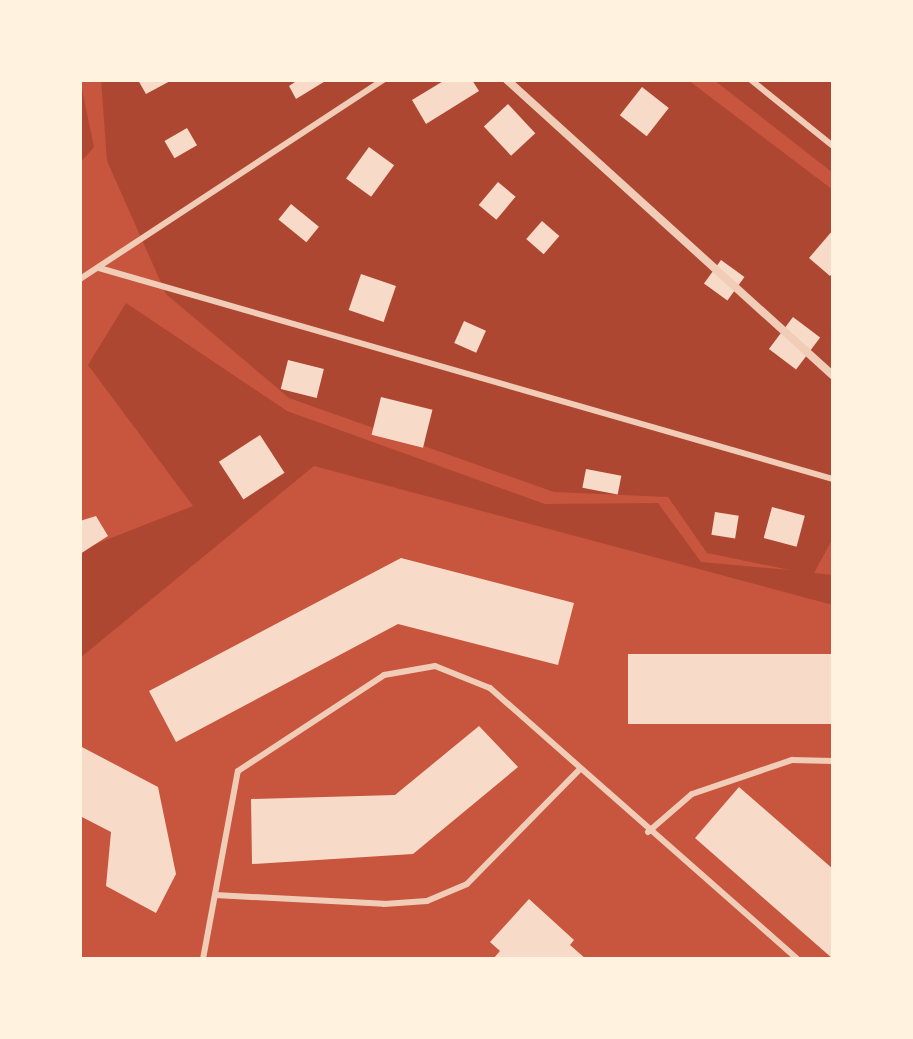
<!DOCTYPE html>
<html>
<head>
<meta charset="utf-8">
<style>
  body { margin:0 }
  #map { position:relative; width:913px; height:1039px; overflow:hidden; background:#c8553d; font-family:Manrope,sans-serif }
  div>[style] { position:absolute }
  .green>* { inset:0; background:#ae4732 }
  .building>* { inset:0; background:#f7dbc8; transform-origin:0 0 }
  .service>* { height:6px; margin:-3px; padding:0 3px; transform-origin:3px; border-radius:3px; background:#f1ccb7 }
  .minor>* { height:8px; margin:-4px; padding:0 4px; transform-origin:4px; border-radius:4px; background:#f1ccb7 }
  span { translate:-50% -50%; white-space:nowrap; text-align:center; line-height:1.15; -webkit-text-stroke:6px #fff3e0; paint-order:stroke }
  .frame { position:absolute; inset:0; border:82px solid #fff3e0; pointer-events:none }
</style>
</head>
<body>
<div id="map">
  <div class="green">
    <div style="clip-path:polygon(80px 80px,94px 147px,80px 163px)"></div>
    <div style="clip-path:polygon(101px 80px,688px 80px,833px 190px,833px 538px,814px 573px,833px 575px,833px 605px,314px 466px,80px 658px,80px 550px,193px 506px,88px 365px,126px 303px,287px 411px,545px 504px,658px 503px,701px 562px,790px 570px,707px 553px,668px 497px,554px 492px,289px 398px,166px 294px,107px 161px)"></div>
    <div style="clip-path:polygon(714px 80px,833px 80px,833px 173px)"></div>
  </div>
  <div class="building">
    <div style="clip-path:polygon(138px 80px,172px 80px,146px 94px)"></div>
    <div style="clip-path:polygon(298px 80px,327px 80px,296px 99px,289px 86px)"></div>
    <div style="clip-path:polygon(445px 80px,472px 80px,479px 91px,426px 124px,412px 100px)"></div>
    <div style="left:642px;top:87px;width:34px;height:36px;rotate:38deg"></div>
    <div style="left:508px;top:104px;width:40px;height:33px;rotate:47deg"></div>
    <div style="left:187px;top:128px;width:20px;height:26px;rotate:60deg"></div>
    <div style="left:369px;top:147px;width:31px;height:39px;rotate:36deg"></div>
    <div style="left:498px;top:182px;width:23px;height:30px;rotate:40deg"></div>
    <div style="left:291px;top:204px;width:36px;height:20px;rotate:39deg"></div>
    <div style="left:542px;top:221px;width:23px;height:24px;rotate:41deg"></div>
    <div style="clip-path:polygon(833px 230px,833px 273px,830px 276px,809px 258px)"></div>
    <div style="left:721px;top:260px;width:29px;height:29px;rotate:36deg"></div>
    <div style="left:361px;top:274px;width:37px;height:38px;rotate:19deg"></div>
    <div style="left:793px;top:317px;width:34px;height:40px;rotate:37deg"></div>
    <div style="left:464px;top:321px;width:24px;height:24px;rotate:24deg"></div>
    <div style="left:288px;top:360px;width:37px;height:30px;rotate:14deg"></div>
    <div style="left:381px;top:397px;width:53px;height:39px;rotate:14deg"></div>
    <div style="left:260px;top:435px;width:45px;height:49px;rotate:57deg"></div>
    <div style="left:586px;top:469px;width:36px;height:19px;rotate:11deg"></div>
    <div style="left:772px;top:507px;width:34px;height:32px;rotate:15deg"></div>
    <div style="left:715px;top:512px;width:24px;height:23px;rotate:9deg"></div>
    <div style="clip-path:polygon(96px 516px,108px 536px,80px 554px,80px 521px)"></div>
    <div style="clip-path:polygon(401px 558px,574px 603px,558px 665px,398px 624px,176px 742px,149px 691px)"></div>
    <div style="left:833px;top:654px;width:70px;height:205px;rotate:90deg"></div>
    <div style="clip-path:polygon(479px 726px,518px 767px,413px 854px,252px 864px,251px 799px,395px 795px)"></div>
    <div style="clip-path:polygon(80px 746px,158px 787px,176px 874px,156px 913px,106px 886px,111px 832px,80px 816px)"></div>
    <div style="clip-path:polygon(739px 787px,833px 869px,833px 959px,695px 838px)"></div>
    <div style="clip-path:polygon(529px 899px,574px 940px,570px 945px,586px 959px,493px 959px,500px 951px,490px 942px)"></div>
  </div>
  <div class="service">
    <div style="left:751px;top:80px;width:105px;rotate:38.8deg"></div>
    <div style="left:99px;top:268px;width:764px;rotate:16.04deg"></div>
    <div style="left:80px;top:279px;width:363px;rotate:-33.3deg"></div>
    <div style="left:648px;top:832px;width:58px;rotate:-40.8deg"></div>
    <div style="left:692px;top:794px;width:106px;rotate:-18.8deg"></div>
    <div style="left:792px;top:760px;width:41px;rotate:1.4deg"></div>
    <div style="left:215px;top:895px;width:169px;rotate:3deg"></div>
    <div style="left:384px;top:904px;width:43px;rotate:-4deg"></div>
    <div style="left:427px;top:901px;width:43px;rotate:-23deg"></div>
    <div style="left:467px;top:884px;width:160px;rotate:-45.5deg"></div>
    <div style="left:203px;top:959px;width:191px;rotate:-79.5deg"></div>
    <div style="left:238px;top:771px;width:175px;rotate:-33.3deg"></div>
    <div style="left:384px;top:675px;width:52px;rotate:-10deg"></div>
    <div style="left:435px;top:666px;width:59px;rotate:21.8deg"></div>
    <div style="left:490px;top:688px;width:409px;rotate:41.4deg"></div>
  </div>
  <div class="minor">
    <div style="left:507px;top:80px;width:440px;rotate:42.2deg"></div>
  </div>
  <div class="frame"></div>
</div>
</body>
</html>
